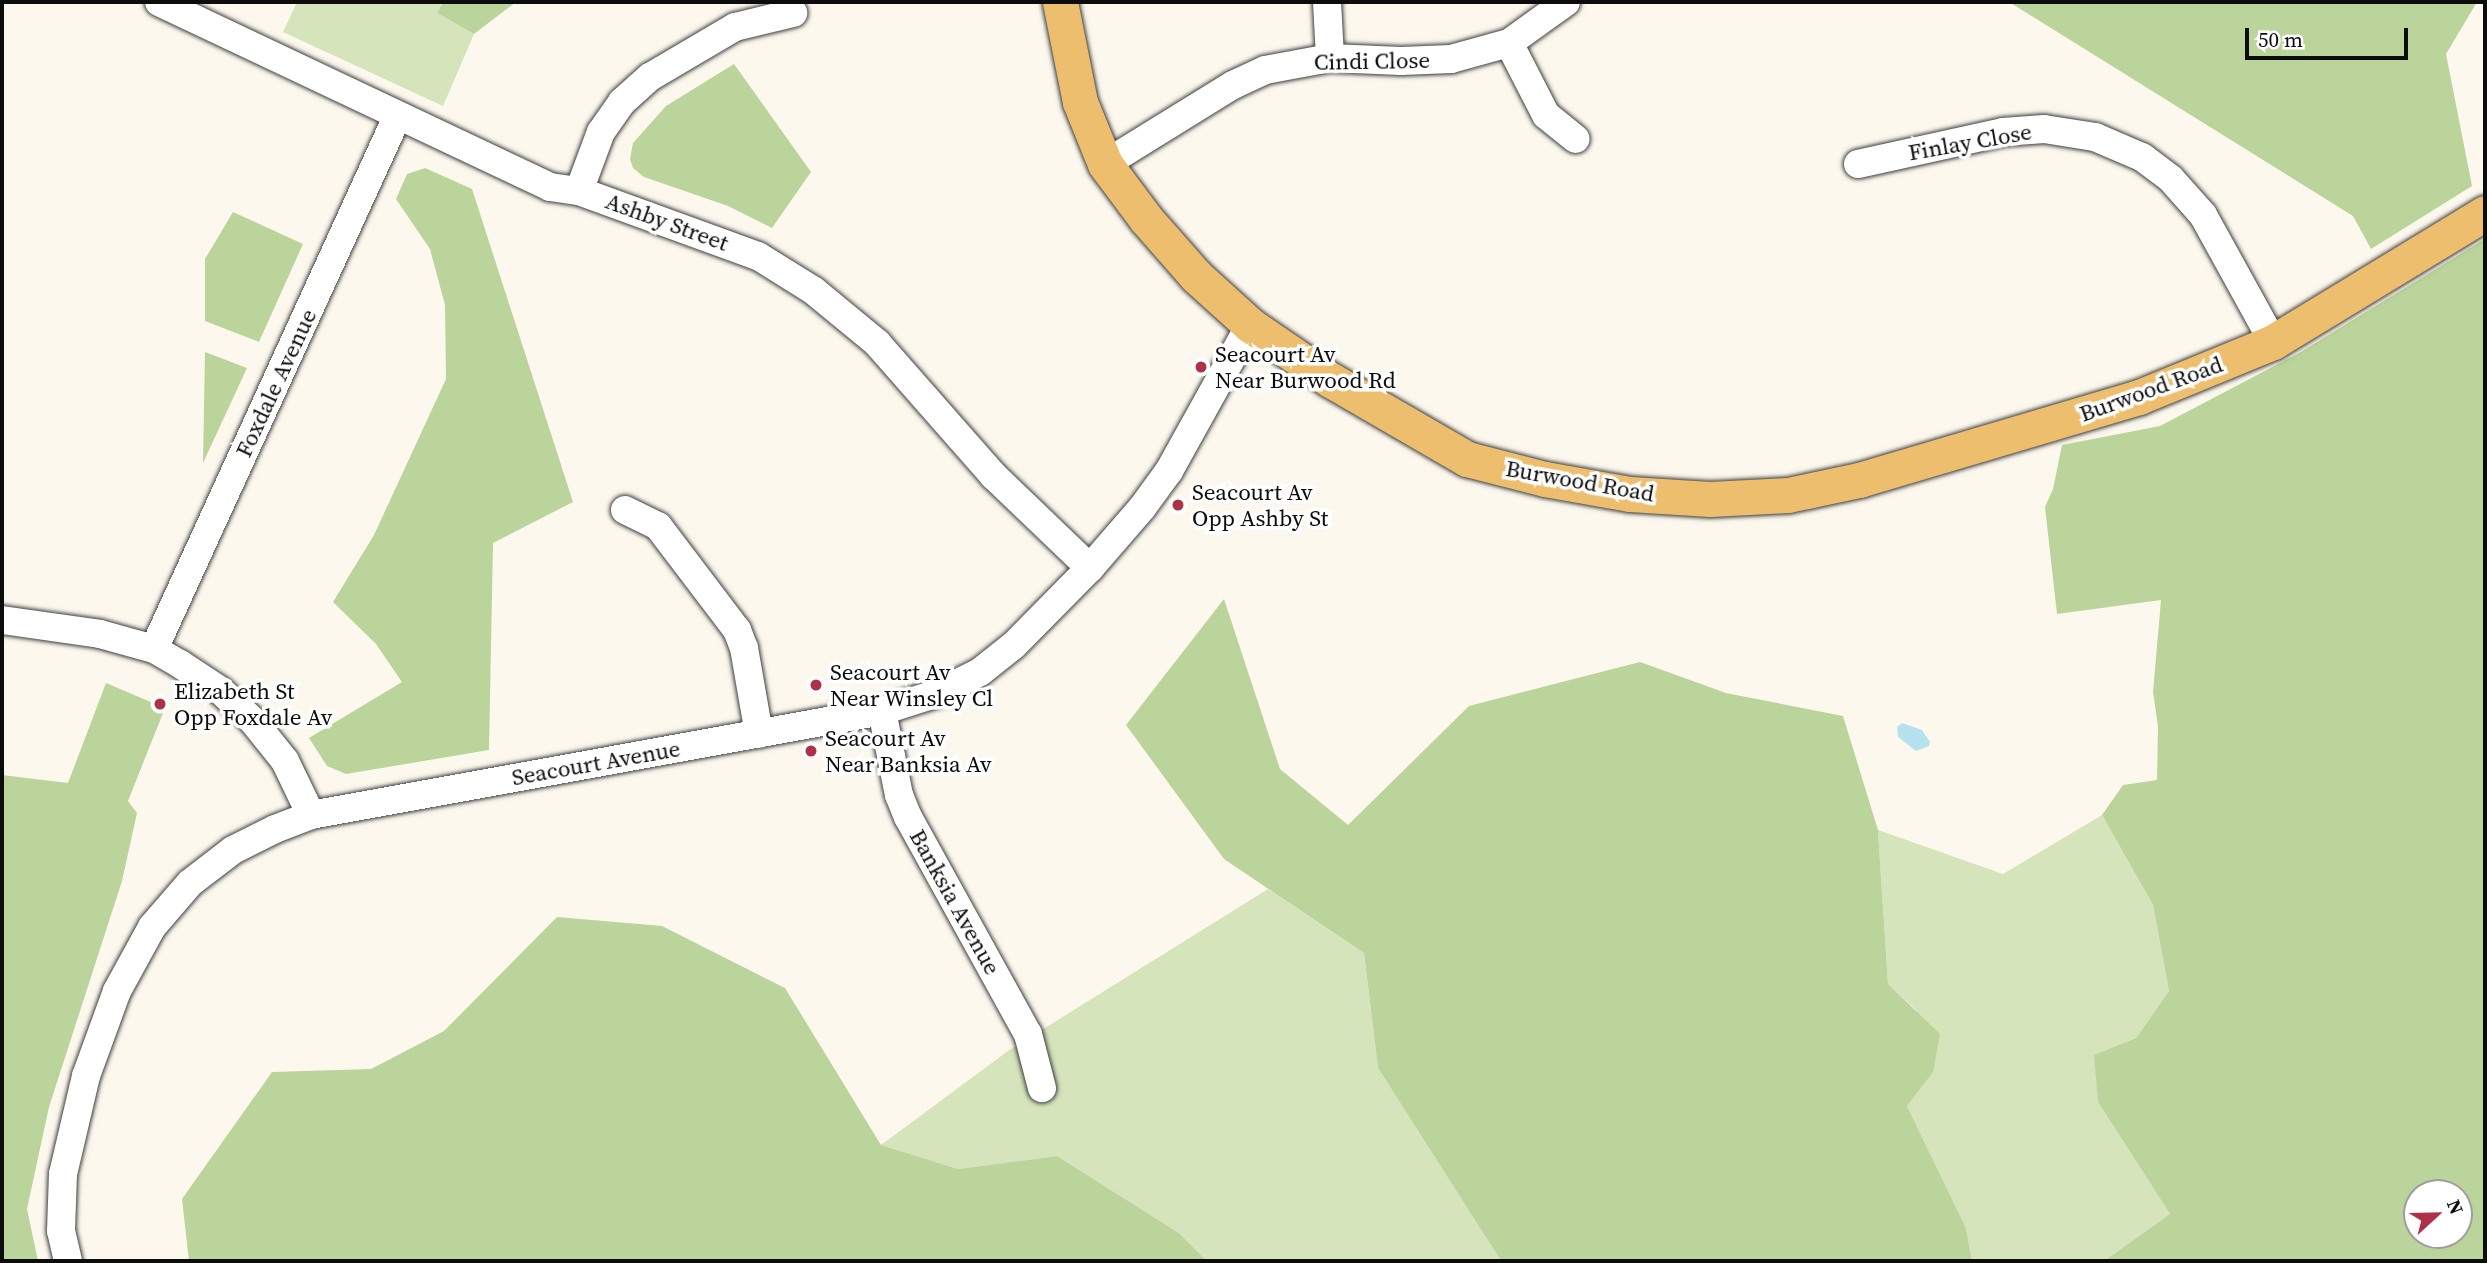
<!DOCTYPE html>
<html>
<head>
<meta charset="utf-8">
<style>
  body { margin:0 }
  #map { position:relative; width:2487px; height:1263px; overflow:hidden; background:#fdf8ed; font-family:"Source Serif 4",serif }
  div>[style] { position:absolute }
  .green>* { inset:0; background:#d5e4ba }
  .forest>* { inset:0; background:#bbd49b }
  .water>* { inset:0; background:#b6e2f0 }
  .roads { filter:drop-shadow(0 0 2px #3f3f3f) drop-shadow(0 0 2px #3f3f3f) }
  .minor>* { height:28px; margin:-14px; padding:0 14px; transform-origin:14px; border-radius:14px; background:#fff }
  .major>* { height:35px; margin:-17.5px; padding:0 17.5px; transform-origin:17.5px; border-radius:17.5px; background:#ecbe6e }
  .dots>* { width:19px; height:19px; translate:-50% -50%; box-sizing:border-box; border:4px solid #fff; border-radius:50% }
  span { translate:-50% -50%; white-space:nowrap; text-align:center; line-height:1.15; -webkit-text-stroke:7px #fff; paint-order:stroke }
  .street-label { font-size:23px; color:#0c0c0c }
  .poi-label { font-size:23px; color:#0c0c0c }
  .left { translate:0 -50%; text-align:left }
  .frame { position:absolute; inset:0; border:4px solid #0c0c0c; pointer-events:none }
  .north { position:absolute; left:2403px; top:1179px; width:70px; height:70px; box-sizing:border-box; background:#fff; border:2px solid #9e9e9e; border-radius:50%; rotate:68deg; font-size:19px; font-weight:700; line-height:28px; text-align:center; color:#0c0c0c }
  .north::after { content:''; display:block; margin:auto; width:24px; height:32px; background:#af3147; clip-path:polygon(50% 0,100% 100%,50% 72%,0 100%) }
  .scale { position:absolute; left:2245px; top:28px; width:163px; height:32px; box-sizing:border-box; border:4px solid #0c0c0c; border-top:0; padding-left:9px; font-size:21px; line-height:24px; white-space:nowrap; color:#0c0c0c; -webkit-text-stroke:5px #fff; paint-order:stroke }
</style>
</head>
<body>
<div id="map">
  <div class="green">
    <div style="clip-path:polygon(297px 2px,443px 2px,437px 13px,474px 34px,443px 106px,283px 32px)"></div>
    <div style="clip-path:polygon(2102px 815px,2153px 905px,2169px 991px,2136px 1038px,2095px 1055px,2098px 1102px,2170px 1214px,2104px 1261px,1972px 1261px,1966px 1228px,1907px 1106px,1932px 1072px,1916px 1010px,1888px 984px,1878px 830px,2003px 874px)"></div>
    <div style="clip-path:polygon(1268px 889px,1364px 953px,1378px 1068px,1501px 1261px,1207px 1261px,1179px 1233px,1057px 1156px,958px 1169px,881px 1145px,1008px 1051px)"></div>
  </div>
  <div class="forest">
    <div style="clip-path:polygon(443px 2px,516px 2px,474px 34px,437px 13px)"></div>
    <div style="clip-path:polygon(2009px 2px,2477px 2px,2446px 54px,2472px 186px,2371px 249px,2353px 216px)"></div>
    <div style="clip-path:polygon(734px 64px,811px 172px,772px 228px,728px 206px,644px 177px,633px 168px,630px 159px,633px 143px,666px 106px)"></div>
    <div style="clip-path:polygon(425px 168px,472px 189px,573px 502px,493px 543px,489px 750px,346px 774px,327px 766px,309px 738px,402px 682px,376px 644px,333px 602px,374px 535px,446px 379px,445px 305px,430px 249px,396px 199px,407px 174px)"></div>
    <div style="clip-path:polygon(233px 212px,303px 244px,259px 342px,205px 321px,205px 259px)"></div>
    <div style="clip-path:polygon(evenodd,2485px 239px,2485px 1261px,2104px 1261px,2170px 1214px,2098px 1102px,2094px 1055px,2136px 1038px,2169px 991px,2153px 905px,2102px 815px,2123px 785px,2157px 780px,2158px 726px,2153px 692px,2161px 600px,2057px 614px,2045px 507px,2053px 489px,2062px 445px,2160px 426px,2299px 353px,2485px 239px,2417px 1193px,2459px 1193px,2459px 1235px,2417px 1235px,2417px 1193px)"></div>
    <div style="clip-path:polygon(205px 352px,247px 368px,203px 463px)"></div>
    <div style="clip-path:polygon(1224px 599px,1280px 769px,1348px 825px,1469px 706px,1640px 662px,1726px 693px,1843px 716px,1878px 830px,1888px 984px,1940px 1034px,1933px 1072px,1907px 1106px,1966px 1228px,1972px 1261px,1501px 1261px,1378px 1068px,1364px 953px,1224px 859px,1126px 725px)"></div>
    <div style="clip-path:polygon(106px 683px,165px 708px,128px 801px,137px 813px,122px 881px,49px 1107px,27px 1209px,38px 1261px,2px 1261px,2px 775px,68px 783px)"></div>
    <div style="clip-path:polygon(557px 917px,662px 926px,785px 988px,881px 1145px,958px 1169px,1057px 1156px,1179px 1233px,1207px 1261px,189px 1261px,182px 1199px,272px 1072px,371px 1069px,444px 1031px)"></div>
  </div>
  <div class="water">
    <div style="clip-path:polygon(1902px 723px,1922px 730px,1930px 742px,1929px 746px,1916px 751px,1898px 737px,1897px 727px)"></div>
  </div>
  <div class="roads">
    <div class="minor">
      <div style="left:159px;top:2px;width:433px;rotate:25.3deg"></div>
      <div style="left:550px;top:187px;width:29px;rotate:8deg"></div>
      <div style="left:579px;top:191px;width:190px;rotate:20deg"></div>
      <div style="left:758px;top:256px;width:66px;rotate:32deg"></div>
      <div style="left:814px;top:291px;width:82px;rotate:39.5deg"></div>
      <div style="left:877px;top:343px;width:177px;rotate:48.7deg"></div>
      <div style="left:994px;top:476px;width:133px;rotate:43.8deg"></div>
      <div style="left:1327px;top:2px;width:56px;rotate:86.9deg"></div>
      <div style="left:1509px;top:43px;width:81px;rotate:62.8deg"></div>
      <div style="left:1546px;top:115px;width:38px;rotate:39deg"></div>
      <div style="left:1105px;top:164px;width:150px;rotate:-31.7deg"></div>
      <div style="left:1233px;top:85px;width:35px;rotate:-25deg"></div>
      <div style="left:1265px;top:70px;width:66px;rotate:-10.5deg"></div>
      <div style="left:1330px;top:58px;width:71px;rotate:2.4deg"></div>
      <div style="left:1401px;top:61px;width:50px;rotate:-2.3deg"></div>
      <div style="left:1451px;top:59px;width:60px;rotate:-15.4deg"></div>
      <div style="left:1509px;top:43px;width:70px;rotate:-35.7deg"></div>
      <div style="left:1858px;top:164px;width:148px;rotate:-12.4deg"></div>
      <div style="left:2003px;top:132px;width:41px;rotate:-4.2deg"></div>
      <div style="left:2044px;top:129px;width:52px;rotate:8.9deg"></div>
      <div style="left:2095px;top:137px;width:51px;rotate:23.1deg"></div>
      <div style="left:2142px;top:157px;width:36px;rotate:37deg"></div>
      <div style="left:2171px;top:179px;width:48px;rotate:48.4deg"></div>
      <div style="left:2203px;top:215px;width:145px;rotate:61.1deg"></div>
      <div style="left:579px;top:191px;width:63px;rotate:-69.6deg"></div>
      <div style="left:601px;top:132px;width:37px;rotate:-55deg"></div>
      <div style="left:622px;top:102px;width:38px;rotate:-42deg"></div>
      <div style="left:650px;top:77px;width:99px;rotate:-30.5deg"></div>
      <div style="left:735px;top:27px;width:60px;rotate:-13.6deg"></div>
      <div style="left:625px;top:510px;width:37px;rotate:26deg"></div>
      <div style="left:658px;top:526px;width:131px;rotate:52.8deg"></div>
      <div style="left:737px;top:630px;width:19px;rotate:69deg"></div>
      <div style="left:744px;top:648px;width:87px;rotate:80.1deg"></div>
      <div style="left:2px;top:620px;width:99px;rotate:8.1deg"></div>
      <div style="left:100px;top:634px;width:56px;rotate:15.5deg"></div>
      <div style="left:154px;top:649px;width:30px;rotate:30deg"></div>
      <div style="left:180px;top:664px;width:49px;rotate:33.4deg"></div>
      <div style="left:221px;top:691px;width:44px;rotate:43.2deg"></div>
      <div style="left:253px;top:721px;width:51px;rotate:51.3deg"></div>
      <div style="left:285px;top:761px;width:60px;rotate:64.3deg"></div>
      <div style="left:154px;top:649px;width:585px;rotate:-65.45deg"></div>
      <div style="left:882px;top:711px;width:86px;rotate:78.6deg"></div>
      <div style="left:899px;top:795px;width:24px;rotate:68deg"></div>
      <div style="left:908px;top:817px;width:248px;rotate:61.1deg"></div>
      <div style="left:1028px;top:1034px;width:56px;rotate:75.5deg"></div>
      <div style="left:68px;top:1261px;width:31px;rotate:-103deg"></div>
      <div style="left:61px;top:1231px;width:57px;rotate:-88deg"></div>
      <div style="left:63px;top:1174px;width:101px;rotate:-76.8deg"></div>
      <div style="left:86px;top:1076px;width:90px;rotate:-70deg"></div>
      <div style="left:117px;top:991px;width:73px;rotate:-61.3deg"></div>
      <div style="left:152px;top:927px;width:58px;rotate:-49.2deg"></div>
      <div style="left:190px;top:883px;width:54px;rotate:-37.5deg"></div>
      <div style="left:233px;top:850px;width:47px;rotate:-26.6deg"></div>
      <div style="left:275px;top:829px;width:39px;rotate:-21deg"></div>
      <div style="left:311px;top:815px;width:580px;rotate:-10.32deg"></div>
      <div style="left:882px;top:711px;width:59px;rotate:-17.8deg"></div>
      <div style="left:938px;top:693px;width:47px;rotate:-26.6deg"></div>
      <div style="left:980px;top:672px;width:43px;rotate:-38.5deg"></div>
      <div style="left:1014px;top:645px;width:108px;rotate:-45.4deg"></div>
      <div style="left:1090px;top:568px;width:79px;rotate:-49.1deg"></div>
      <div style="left:1142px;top:508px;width:46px;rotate:-53.9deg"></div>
      <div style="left:1169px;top:471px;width:167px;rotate:-61deg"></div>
    </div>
    <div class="major">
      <div style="left:1060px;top:2px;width:102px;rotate:78.7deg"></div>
      <div style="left:1080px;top:102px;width:67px;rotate:68deg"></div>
      <div style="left:1105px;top:164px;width:69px;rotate:53.3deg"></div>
      <div style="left:1146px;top:219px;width:76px;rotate:48.7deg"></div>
      <div style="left:1196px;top:276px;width:73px;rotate:42.2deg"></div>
      <div style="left:1250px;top:325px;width:96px;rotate:34.4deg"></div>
      <div style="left:1329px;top:379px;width:160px;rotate:30.1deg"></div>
      <div style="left:1467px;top:459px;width:81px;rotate:14.4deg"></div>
      <div style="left:1545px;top:479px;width:86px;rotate:10deg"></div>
      <div style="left:1630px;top:494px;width:80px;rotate:3.6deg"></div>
      <div style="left:1710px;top:499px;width:78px;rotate:-2.9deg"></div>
      <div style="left:1788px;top:495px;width:73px;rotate:-11.9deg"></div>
      <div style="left:1859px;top:480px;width:292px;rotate:-16.5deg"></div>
      <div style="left:2139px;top:397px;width:145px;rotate:-22.3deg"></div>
      <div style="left:2273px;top:342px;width:248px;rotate:-31.3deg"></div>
    </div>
  </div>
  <div class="dots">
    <div style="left:1201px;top:367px;background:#af3147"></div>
    <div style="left:1178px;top:505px;background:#af3147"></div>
    <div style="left:816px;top:685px;background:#af3147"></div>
    <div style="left:160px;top:704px;background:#af3147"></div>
    <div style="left:811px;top:751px;background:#af3147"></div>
  </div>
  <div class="street-label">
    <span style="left:1372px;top:61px;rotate:-1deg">Cindi Close</span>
    <span style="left:1970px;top:142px;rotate:-10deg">Finlay Close</span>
    <span style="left:667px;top:222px;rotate:20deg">Ashby Street</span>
    <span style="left:276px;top:383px;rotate:-65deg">Foxdale Avenue</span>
    <span style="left:2151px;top:389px;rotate:-20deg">Burwood Road</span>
    <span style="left:1580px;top:481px;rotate:10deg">Burwood Road</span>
    <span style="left:596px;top:763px;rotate:-10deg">Seacourt Avenue</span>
    <span style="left:955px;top:902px;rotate:61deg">Banksia Avenue</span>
  </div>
  <div class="poi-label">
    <span class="left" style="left:1215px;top:367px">Seacourt Av<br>Near Burwood Rd</span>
    <span class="left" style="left:1192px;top:505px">Seacourt Av<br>Opp Ashby St</span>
    <span class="left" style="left:830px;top:685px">Seacourt Av<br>Near Winsley Cl</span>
    <span class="left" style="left:174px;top:704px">Elizabeth St<br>Opp Foxdale Av</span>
    <span class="left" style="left:825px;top:751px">Seacourt Av<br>Near Banksia Av</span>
  </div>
  <div class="frame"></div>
  <div class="north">N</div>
  <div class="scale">50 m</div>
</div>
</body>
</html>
